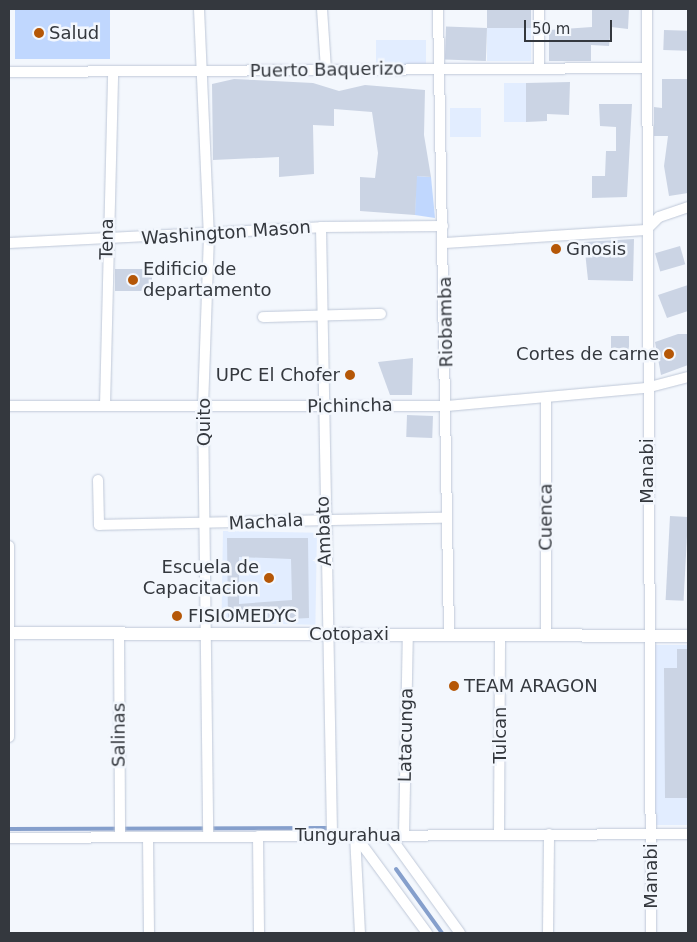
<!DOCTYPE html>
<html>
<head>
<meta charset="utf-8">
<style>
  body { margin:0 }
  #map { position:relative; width:697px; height:942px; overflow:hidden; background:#f3f7fd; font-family:"DejaVu Sans",sans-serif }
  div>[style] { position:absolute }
  .built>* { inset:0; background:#e2edff; transform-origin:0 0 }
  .green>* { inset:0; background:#c0d7fe; transform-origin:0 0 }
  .stream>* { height:4px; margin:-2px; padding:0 2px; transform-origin:2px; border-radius:2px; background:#859fcc }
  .building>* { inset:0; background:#cbd4e4; transform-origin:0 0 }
  .roads { filter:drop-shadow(0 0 1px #bfc8d8) drop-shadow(0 0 1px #bfc8d8) }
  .minor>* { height:10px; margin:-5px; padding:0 5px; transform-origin:5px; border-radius:5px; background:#fff }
  .tertiary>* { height:12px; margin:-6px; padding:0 6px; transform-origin:6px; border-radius:6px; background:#fff }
  .dots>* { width:14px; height:14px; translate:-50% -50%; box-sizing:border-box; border:2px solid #f3f7fd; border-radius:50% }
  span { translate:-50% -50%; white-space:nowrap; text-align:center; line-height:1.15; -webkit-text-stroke:5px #f3f7fd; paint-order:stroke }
  .poi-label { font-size:18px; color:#34383e }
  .left { translate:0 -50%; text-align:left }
  .right { translate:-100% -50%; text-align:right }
  .street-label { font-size:18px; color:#34383e }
  .frame { position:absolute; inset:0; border:10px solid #34383e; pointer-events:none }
  .scale { position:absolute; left:524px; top:20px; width:88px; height:22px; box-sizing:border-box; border:2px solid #34383e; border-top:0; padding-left:6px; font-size:15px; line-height:18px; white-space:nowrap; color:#34383e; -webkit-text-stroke:4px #f3f7fd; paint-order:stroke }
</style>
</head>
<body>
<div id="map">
  <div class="built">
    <div style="left:487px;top:28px;width:44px;height:33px"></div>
    <div style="left:376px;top:40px;width:50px;height:27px"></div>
    <div style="left:504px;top:83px;width:22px;height:39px"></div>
    <div style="left:450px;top:108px;width:31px;height:29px"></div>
    <div style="left:223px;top:531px;width:94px;height:92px;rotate:1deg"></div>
    <div style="left:655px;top:645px;width:33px;height:180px"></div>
  </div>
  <div class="green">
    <div style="left:15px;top:9px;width:95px;height:50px"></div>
    <div style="clip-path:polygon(416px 176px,431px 177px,435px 218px,415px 215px)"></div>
  </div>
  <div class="stream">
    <div style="left:9px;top:829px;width:322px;rotate:-0.2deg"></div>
    <div style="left:396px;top:869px;width:79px;rotate:54.3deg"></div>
  </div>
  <div class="building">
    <div style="left:487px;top:9px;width:44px;height:19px"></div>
    <div style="clip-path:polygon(592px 9px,629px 9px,628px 29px,611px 27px,609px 46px,591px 45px,591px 61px,549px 61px,549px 30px,592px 27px)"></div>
    <div style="left:487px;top:28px;width:33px;height:41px;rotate:92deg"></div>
    <div style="left:664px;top:30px;width:24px;height:20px;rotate:2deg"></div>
    <div style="clip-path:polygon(234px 79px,313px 83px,339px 91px,365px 85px,425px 90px,424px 135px,431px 177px,417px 176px,415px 215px,360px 211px,360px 177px,375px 178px,378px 153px,372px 112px,334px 109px,334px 126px,313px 125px,314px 174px,279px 177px,279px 157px,213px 160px,212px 84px)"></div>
    <div style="clip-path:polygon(662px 79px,688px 79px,688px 193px,669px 196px,664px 166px,668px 136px,654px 136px,654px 107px,662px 108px)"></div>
    <div style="clip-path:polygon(570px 82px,569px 115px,547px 114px,547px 121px,526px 122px,526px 83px)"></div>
    <div style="clip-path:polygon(599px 104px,632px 104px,627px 197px,592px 198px,592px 176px,605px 176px,606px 151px,616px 151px,616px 127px,600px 126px)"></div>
    <div style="clip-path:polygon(634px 239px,633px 281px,588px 280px,584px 242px)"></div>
    <div style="left:680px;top:246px;width:19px;height:26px;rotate:74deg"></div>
    <div style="left:115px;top:269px;width:37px;height:22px"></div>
    <div style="clip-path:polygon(688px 285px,688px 311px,667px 318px,658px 295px)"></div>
    <div style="clip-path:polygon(678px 334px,688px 334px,688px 365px,661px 375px,655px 342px)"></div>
    <div style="left:611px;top:336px;width:18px;height:18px"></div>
    <div style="clip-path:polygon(413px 358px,412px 395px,390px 395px,378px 362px)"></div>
    <div style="left:407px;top:415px;width:26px;height:22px;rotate:2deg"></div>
    <div style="left:670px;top:516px;width:18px;height:84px;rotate:3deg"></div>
    <div style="clip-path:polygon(evenodd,227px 538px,308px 538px,309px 618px,228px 622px,227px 538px,239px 557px,291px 559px,292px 600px,239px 604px,239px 557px)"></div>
    <div style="clip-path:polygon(677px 649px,688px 649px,688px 798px,665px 798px,664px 668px,677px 668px)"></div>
  </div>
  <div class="roads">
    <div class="minor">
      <div style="left:199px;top:9px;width:226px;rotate:87.5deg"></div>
      <div style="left:209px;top:235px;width:173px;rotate:92deg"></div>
      <div style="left:203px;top:408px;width:428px;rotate:89.3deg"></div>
      <div style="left:322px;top:9px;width:61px;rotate:86.2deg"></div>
      <div style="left:438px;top:9px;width:626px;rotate:88.99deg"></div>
      <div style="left:539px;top:9px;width:60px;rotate:90deg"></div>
      <div style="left:647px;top:9px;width:924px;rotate:89.75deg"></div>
      <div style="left:9px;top:72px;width:636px;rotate:-0.36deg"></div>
      <div style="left:321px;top:227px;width:608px;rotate:88.96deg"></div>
      <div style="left:9px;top:243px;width:312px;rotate:-2.9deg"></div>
      <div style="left:321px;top:227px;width:122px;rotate:-0.5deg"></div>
      <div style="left:445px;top:243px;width:201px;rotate:-3.7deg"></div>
      <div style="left:646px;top:230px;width:18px;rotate:-45deg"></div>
      <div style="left:659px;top:217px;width:31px;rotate:-19deg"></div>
      <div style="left:263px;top:317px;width:118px;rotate:-1.5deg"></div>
      <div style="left:546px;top:399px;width:237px;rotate:90deg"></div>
      <div style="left:9px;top:406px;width:438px"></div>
      <div style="left:447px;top:406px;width:200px;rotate:-5.2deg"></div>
      <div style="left:646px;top:388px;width:43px;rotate:-14.7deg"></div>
      <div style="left:105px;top:406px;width:334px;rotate:-88.6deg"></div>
      <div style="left:98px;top:480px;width:45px;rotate:88.7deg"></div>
      <div style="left:99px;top:525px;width:348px;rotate:-1.2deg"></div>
      <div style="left:9px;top:546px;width:191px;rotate:90deg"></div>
      <div style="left:119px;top:633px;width:204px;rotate:89.7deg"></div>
      <div style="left:499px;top:834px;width:198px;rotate:-89.7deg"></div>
      <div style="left:355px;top:835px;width:122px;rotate:53.7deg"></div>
      <div style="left:355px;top:835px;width:98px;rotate:87.1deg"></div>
      <div style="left:389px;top:835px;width:121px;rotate:54.1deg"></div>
      <div style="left:404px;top:835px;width:200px;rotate:-88.9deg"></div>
      <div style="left:258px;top:836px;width:97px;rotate:89.4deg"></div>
      <div style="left:148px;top:837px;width:96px;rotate:89.4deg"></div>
      <div style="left:9px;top:838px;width:679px;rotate:-0.34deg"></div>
      <div style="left:548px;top:933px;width:99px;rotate:-89.4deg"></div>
    </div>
    <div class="tertiary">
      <div style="left:9px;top:633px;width:679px;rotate:0.25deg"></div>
    </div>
  </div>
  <div class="dots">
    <div style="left:39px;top:33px;background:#b55707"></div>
    <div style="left:556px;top:249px;background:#b55707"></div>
    <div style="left:133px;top:280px;background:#b55707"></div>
    <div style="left:669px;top:354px;background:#b55707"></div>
    <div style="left:350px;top:375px;background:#b55707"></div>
    <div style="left:269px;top:578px;background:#b55707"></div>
    <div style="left:177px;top:616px;background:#b55707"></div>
    <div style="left:454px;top:686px;background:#b55707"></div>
  </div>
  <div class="poi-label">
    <span class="left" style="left:49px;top:33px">Salud</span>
    <span class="left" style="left:566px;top:249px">Gnosis</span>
    <span class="left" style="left:143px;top:280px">Edificio de<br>departamento</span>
    <span class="right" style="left:659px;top:354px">Cortes de carne</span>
    <span class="right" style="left:340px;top:375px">UPC El Chofer</span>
    <span class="right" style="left:259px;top:578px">Escuela de<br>Capacitacion</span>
    <span class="left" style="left:188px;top:616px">FISIOMEDYC</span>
    <span class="left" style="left:464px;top:686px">TEAM ARAGON</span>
  </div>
  <div class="street-label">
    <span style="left:327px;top:70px;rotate:-1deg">Puerto Baquerizo</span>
    <span style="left:226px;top:233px;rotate:-4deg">Washington Mason</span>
    <span style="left:107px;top:239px;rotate:-89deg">Tena</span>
    <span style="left:446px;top:322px;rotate:-91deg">Riobamba</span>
    <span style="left:350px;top:406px;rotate:-1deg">Pichincha</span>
    <span style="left:204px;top:422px;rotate:-90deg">Quito</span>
    <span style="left:647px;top:471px;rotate:-90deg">Manabi</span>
    <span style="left:546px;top:517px;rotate:-90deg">Cuenca</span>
    <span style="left:266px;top:522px;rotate:-3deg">Machala</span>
    <span style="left:324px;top:531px;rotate:-92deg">Ambato</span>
    <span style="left:349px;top:634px">Cotopaxi</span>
    <span style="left:119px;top:735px;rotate:-90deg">Salinas</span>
    <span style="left:406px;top:735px;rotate:-89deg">Latacunga</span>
    <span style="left:500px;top:735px;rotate:-90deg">Tulcan</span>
    <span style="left:348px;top:835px">Tungurahua</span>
    <span style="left:651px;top:876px;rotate:-90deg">Manabi</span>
  </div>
  <div class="frame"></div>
  <div class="scale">50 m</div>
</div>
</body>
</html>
